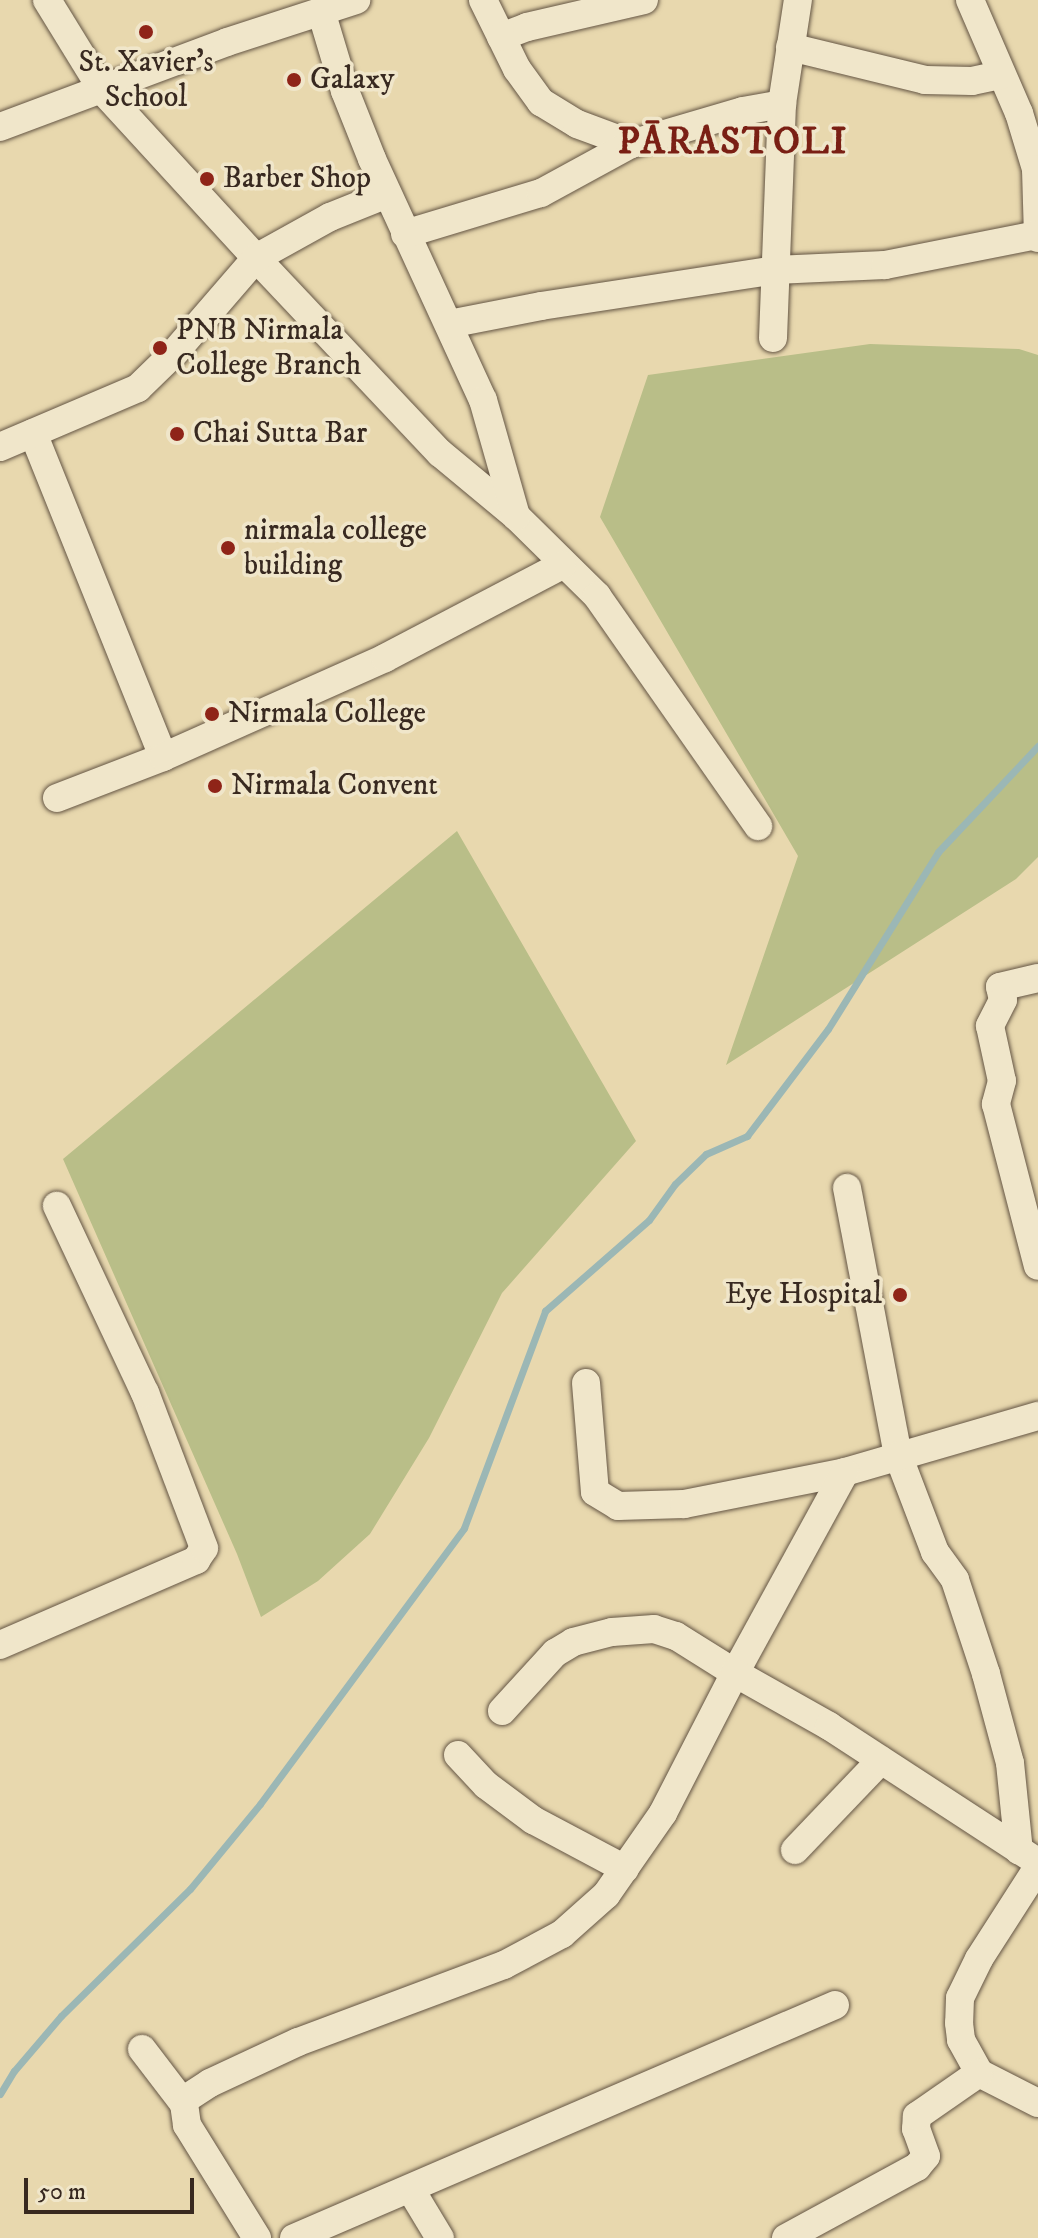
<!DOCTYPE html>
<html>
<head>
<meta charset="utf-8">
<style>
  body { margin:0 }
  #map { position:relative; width:1038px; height:2238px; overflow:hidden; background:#e8d8ae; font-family:"IM FELL DW Pica",serif }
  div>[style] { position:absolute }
  .green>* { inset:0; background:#b9be88 }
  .stream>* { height:7px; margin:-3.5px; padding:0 3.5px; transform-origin:3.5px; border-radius:3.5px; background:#9bb7b5 }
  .roads { filter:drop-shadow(0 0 2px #645544) drop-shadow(0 0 2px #645544) }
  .minor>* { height:28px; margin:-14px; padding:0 14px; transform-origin:14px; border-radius:14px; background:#f0e6ca }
  .dots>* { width:22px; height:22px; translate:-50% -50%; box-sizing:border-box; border:4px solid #f0e6ca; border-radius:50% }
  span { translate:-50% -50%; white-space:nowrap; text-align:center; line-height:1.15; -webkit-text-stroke:7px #f0e6ca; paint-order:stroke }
  .poi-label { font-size:30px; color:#382920 }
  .left { translate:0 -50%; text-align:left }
  .right { translate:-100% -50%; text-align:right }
  .district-label { font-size:38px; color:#7a1f14; font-weight:700; letter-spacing:2px }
  .scale { position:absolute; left:24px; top:2178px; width:170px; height:36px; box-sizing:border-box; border:4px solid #382920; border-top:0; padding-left:10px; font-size:24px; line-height:28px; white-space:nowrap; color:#382920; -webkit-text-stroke:6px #f0e6ca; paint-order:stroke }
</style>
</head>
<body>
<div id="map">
  <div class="green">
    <div style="clip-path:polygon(870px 344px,1019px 349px,1038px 355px,1038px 857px,1016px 879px,726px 1065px,798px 856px,600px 517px,648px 375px)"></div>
    <div style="clip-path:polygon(457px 831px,636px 1141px,502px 1293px,429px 1438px,370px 1534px,318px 1581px,261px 1617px,237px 1554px,63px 1159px)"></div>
  </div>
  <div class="stream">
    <div style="left:0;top:2094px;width:27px;rotate:-59deg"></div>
    <div style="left:14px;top:2071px;width:72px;rotate:-49.5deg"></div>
    <div style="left:61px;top:2016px;width:181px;rotate:-44.6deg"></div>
    <div style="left:190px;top:1889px;width:110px;rotate:-50.5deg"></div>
    <div style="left:260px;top:1804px;width:343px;rotate:-53.5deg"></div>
    <div style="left:464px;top:1528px;width:232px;rotate:-69.5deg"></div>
    <div style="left:545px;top:1311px;width:138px;rotate:-41.2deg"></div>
    <div style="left:649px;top:1220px;width:44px;rotate:-54.2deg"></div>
    <div style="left:675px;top:1184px;width:43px;rotate:-44.1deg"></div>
    <div style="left:706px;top:1154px;width:45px;rotate:-23.7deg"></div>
    <div style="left:747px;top:1136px;width:134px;rotate:-52.9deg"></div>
    <div style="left:828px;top:1029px;width:208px;rotate:-58.1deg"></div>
    <div style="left:938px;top:852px;width:146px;rotate:-46.7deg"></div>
  </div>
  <div class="roads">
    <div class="minor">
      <div style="left:47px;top:0;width:107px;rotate:58.4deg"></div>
      <div style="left:103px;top:91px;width:226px;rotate:47.5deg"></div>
      <div style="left:256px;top:258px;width:268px;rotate:46.7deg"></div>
      <div style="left:440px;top:453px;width:99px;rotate:39.7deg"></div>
      <div style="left:516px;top:516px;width:114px;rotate:44.6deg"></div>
      <div style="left:597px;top:596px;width:281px;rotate:55deg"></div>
      <div style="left:483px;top:0;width:77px;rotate:63.8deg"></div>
      <div style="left:517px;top:69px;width:41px;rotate:54deg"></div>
      <div style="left:541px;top:102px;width:42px;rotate:31.4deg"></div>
      <div style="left:577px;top:124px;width:58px;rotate:20.3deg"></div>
      <div style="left:631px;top:144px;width:117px;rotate:-16.4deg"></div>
      <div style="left:743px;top:111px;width:40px;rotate:-10deg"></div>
      <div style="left:970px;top:0;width:123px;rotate:66.6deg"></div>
      <div style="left:1019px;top:113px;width:59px;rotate:73.1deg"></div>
      <div style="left:1036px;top:169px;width:69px;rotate:88.3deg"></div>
      <div style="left:321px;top:11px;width:84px;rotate:73.3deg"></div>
      <div style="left:345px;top:91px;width:73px;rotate:68.3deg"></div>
      <div style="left:372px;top:159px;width:265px;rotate:65.3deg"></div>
      <div style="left:483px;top:400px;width:121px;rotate:74.1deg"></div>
      <div style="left:501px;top:37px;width:28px;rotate:-21deg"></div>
      <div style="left:527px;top:27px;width:120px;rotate:-13deg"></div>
      <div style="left:790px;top:47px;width:139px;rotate:13.7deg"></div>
      <div style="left:925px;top:80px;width:47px;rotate:1.2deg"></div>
      <div style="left:972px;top:81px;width:30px;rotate:-12deg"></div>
      <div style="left:0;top:127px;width:242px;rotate:-20.5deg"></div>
      <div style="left:227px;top:42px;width:136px;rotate:-18deg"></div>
      <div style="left:405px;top:234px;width:142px;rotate:-16.8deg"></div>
      <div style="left:541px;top:193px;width:102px;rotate:-28.6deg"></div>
      <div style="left:449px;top:324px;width:94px;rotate:-11.1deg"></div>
      <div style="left:541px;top:306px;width:237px;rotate:-8.7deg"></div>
      <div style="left:775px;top:270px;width:110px;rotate:-2.6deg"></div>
      <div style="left:885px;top:265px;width:155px;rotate:-11.2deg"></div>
      <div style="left:773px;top:338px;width:234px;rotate:-87.8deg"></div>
      <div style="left:782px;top:104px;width:105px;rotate:-81.3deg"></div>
      <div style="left:33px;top:433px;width:349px;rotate:68.1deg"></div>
      <div style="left:0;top:447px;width:150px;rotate:-23.1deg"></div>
      <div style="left:138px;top:388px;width:52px;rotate:-44.2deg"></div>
      <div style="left:175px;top:352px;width:124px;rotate:-49.2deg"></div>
      <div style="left:256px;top:258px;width:85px;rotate:-29deg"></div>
      <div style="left:330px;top:217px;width:61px;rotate:-22deg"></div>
      <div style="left:57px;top:798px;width:114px;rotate:-21.1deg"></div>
      <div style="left:163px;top:757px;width:243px;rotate:-24deg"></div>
      <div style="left:385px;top:658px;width:200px;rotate:-27.7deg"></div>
      <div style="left:1038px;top:978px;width:39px;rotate:167deg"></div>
      <div style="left:1000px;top:987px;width:13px;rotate:77deg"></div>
      <div style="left:1003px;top:1000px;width:29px;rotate:117deg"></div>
      <div style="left:990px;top:1026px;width:56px;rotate:77.7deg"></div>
      <div style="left:1002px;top:1081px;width:24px;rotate:105deg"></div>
      <div style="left:996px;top:1104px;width:167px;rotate:75.5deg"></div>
      <div style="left:847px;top:1188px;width:272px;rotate:79.2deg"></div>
      <div style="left:898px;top:1455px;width:104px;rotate:69.1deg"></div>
      <div style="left:935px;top:1552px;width:34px;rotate:54deg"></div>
      <div style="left:955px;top:1580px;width:99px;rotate:71.7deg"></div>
      <div style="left:986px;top:1674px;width:92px;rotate:74.9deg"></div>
      <div style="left:1010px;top:1763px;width:88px;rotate:84.2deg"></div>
      <div style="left:586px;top:1383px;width:109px;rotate:85.3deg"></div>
      <div style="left:595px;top:1492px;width:27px;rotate:31deg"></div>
      <div style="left:618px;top:1506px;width:66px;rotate:-1.7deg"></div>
      <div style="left:684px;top:1504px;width:164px;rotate:-11.2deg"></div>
      <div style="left:845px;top:1472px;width:201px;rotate:-16.2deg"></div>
      <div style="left:0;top:1645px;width:214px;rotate:-23.4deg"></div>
      <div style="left:196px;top:1560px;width:14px;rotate:-56deg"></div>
      <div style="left:204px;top:1548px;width:166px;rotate:-110.8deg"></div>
      <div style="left:145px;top:1393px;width:207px;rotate:-115.2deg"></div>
      <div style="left:502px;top:1711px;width:79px;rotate:-47.6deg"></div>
      <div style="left:555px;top:1653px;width:21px;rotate:-31deg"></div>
      <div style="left:573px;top:1642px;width:40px;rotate:-14.4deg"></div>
      <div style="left:612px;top:1632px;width:42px;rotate:-4.1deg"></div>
      <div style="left:654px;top:1629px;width:23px;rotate:18deg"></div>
      <div style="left:676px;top:1636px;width:70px;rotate:32.1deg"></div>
      <div style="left:735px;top:1673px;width:229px;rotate:-61.3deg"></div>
      <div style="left:458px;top:1755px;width:41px;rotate:47deg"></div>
      <div style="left:486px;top:1785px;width:59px;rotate:36.7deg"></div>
      <div style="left:533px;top:1820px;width:104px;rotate:28deg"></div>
      <div style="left:795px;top:1850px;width:124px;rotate:-46.3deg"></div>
      <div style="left:1038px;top:1867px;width:109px;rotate:122.7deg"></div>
      <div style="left:979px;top:1959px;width:43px;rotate:116deg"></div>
      <div style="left:960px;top:1998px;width:25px;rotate:92deg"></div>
      <div style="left:959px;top:2023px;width:17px;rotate:83deg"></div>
      <div style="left:961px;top:2040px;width:38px;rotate:61deg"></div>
      <div style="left:979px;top:2073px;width:66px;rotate:27deg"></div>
      <div style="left:142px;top:2049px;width:69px;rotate:52.6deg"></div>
      <div style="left:411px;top:2190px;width:56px;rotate:58.9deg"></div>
      <div style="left:257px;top:2238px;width:133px;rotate:-121.8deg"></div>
      <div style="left:187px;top:2125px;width:21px;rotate:-98deg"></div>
      <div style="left:184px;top:2104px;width:7px;rotate:-63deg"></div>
      <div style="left:187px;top:2098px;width:27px;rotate:-33deg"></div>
      <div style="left:210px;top:2083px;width:97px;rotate:-25deg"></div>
      <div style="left:298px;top:2042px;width:220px;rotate:-20.5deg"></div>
      <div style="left:504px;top:1965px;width:66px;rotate:-28.1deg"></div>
      <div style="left:562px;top:1934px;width:59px;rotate:-41.6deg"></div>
      <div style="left:606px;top:1895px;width:100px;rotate:-55.2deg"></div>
      <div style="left:663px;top:1813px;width:157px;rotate:-62.8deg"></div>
      <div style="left:735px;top:1673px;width:108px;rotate:29.4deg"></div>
      <div style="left:829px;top:1726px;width:249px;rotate:33.1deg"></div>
      <div style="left:294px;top:2238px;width:589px;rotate:-23.3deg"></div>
      <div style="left:786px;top:2238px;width:149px;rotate:-28.5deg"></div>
      <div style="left:917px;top:2167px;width:14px;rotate:-51deg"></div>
      <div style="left:926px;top:2156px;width:29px;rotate:-110deg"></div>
      <div style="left:916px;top:2129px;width:13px;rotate:-86deg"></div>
      <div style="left:917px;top:2116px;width:75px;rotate:-34.7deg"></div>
    </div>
  </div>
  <div class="dots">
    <div style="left:146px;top:32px;background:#8f2418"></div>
    <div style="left:294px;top:80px;background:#8f2418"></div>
    <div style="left:207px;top:179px;background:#8f2418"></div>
    <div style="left:160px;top:348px;background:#8f2418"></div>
    <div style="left:177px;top:434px;background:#8f2418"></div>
    <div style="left:228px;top:548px;background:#8f2418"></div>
    <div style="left:212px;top:714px;background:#8f2418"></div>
    <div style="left:215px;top:786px;background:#8f2418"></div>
    <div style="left:900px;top:1295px;background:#8f2418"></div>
  </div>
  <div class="poi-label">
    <span style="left:146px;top:80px">St. Xavier's<br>School</span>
    <span class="left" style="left:310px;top:80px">Galaxy</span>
    <span class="left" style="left:223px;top:179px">Barber Shop</span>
    <span class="left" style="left:176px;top:348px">PNB Nirmala<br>College Branch</span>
    <span class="left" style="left:193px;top:434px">Chai Sutta Bar</span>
    <span class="left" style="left:244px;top:548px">nirmala college<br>building</span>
    <span class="left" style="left:228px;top:714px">Nirmala College</span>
    <span class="left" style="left:231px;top:786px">Nirmala Convent</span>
    <span class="right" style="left:882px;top:1295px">Eye Hospital</span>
  </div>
  <div class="district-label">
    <span style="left:733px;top:143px">PĀRASTOLI</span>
  </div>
  <div class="scale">50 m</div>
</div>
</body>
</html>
